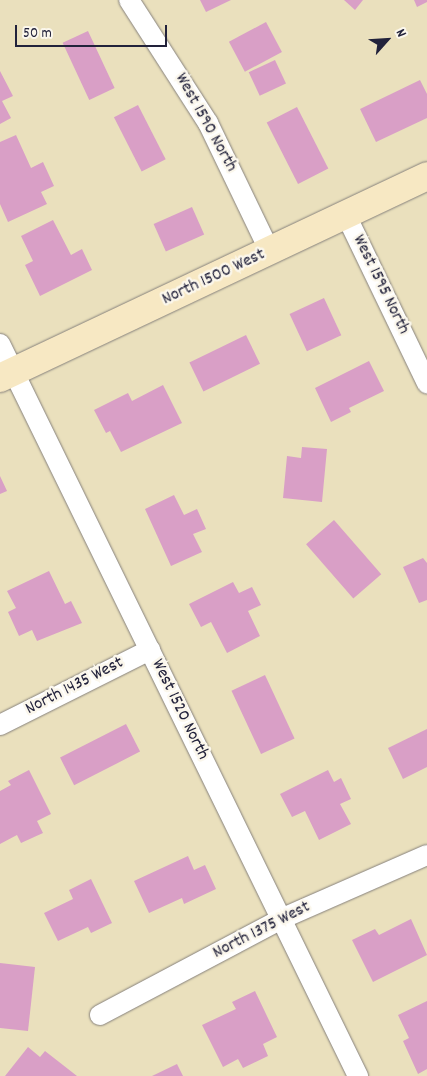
<!DOCTYPE html>
<html>
<head>
<meta charset="utf-8">
<style>
  body { margin:0 }
  #map { position:relative; width:427px; height:1076px; overflow:hidden; background:#eae0bd; font-family:Dekko,sans-serif }
  div>[style] { position:absolute }
  .building>* { inset:0; background:#d99fc6; transform-origin:0 0 }
  .roads { filter:drop-shadow(0 0 1px #86817c) drop-shadow(0 0 1px #86817c) }
  .street>* { height:20px; margin:-10px; padding:0 10px; transform-origin:10px; border-radius:10px; background:#fff }
  .secondary>* { height:28px; margin:-14px; padding:0 14px; transform-origin:14px; border-radius:14px; background:#f7e8c3 }
  span { translate:-50% -50%; white-space:nowrap; text-align:center; line-height:1.15; -webkit-text-stroke:5px #fbf7ec; paint-order:stroke }
  .street-label { font-size:18px; color:#22223b }
  .north { position:absolute; left:362px; top:15px; width:50px; height:50px; -webkit-text-stroke:4px #fbf7ec; paint-order:stroke; rotate:64deg; font-size:14px; font-weight:700; line-height:20px; text-align:center; color:#22223b }
  .north::after { content:''; display:block; margin:auto; width:18px; height:22px; background:#22223b; clip-path:polygon(50% 0,100% 100%,50% 72%,0 100%) }
  .scale { position:absolute; left:15px; top:25px; width:152px; height:22px; box-sizing:border-box; border:2px solid #22223b; border-top:0; padding-left:6px; font-size:15px; line-height:18px; white-space:nowrap; color:#22223b; -webkit-text-stroke:4px #fbf7ec; paint-order:stroke }
</style>
</head>
<body>
<div id="map">
  <div class="building">
    <div style="clip-path:polygon(200px 0,231px 0,206px 12px)"></div>
    <div style="clip-path:polygon(344px 0,363px 0,355px 10px)"></div>
    <div style="clip-path:polygon(414px 0,427px 0,427px 2px,417px 7px)"></div>
    <div style="left:266px;top:22px;width:34px;height:42px;rotate:62deg"></div>
    <div style="left:88px;top:31px;width:63px;height:28px;rotate:65deg"></div>
    <div style="left:275px;top:60px;width:26px;height:29px;rotate:65deg"></div>
    <div style="clip-path:polygon(0 71px,13px 96px,2px 101px,11px 118px,0 124px)"></div>
    <div style="clip-path:polygon(420px 80px,427px 94px,427px 118px,376px 142px,360px 109px)"></div>
    <div style="left:138px;top:105px;width:61px;height:27px;rotate:63deg"></div>
    <div style="left:297px;top:107px;width:69px;height:34px;rotate:63deg"></div>
    <div style="clip-path:polygon(16px 135px,31px 168px,43px 162px,54px 186px,41px 192px,47px 204px,8px 222px,0 204px,0 142px)"></div>
    <div style="left:192px;top:207px;width:30px;height:42px;rotate:66deg"></div>
    <div style="clip-path:polygon(53px 220px,71px 255px,82px 249px,92px 270px,40px 296px,25px 265px,33px 261px,21px 236px)"></div>
    <div style="left:324px;top:298px;width:41px;height:38px;rotate:65deg"></div>
    <div style="left:246px;top:335px;width:32px;height:63px;rotate:64deg"></div>
    <div style="clip-path:polygon(369px 361px,384px 391px,349px 408px,351px 412px,331px 422px,315px 388px)"></div>
    <div style="clip-path:polygon(163px 385px,182px 423px,121px 452px,110px 431px,106px 433px,94px 410px,128px 393px,132px 401px)"></div>
    <div style="clip-path:polygon(302px 447px,327px 449px,322px 502px,283px 498px,287px 456px,301px 458px)"></div>
    <div style="clip-path:polygon(0 476px,7px 491px,0 494px)"></div>
    <div style="clip-path:polygon(174px 495px,184px 515px,197px 509px,206px 529px,193px 534px,202px 552px,171px 566px,145px 509px)"></div>
    <div style="left:334px;top:520px;width:72px;height:37px;rotate:49deg"></div>
    <div style="clip-path:polygon(423px 558px,427px 563px,427px 600px,419px 603px,403px 567px)"></div>
    <div style="clip-path:polygon(49px 571px,65px 604px,71px 601px,82px 623px,37px 641px,32px 630px,19px 636px,8px 612px,16px 608px,7px 591px)"></div>
    <div style="clip-path:polygon(233px 582px,239px 593px,252px 587px,261px 605px,248px 611px,260px 636px,227px 653px,211px 622px,201px 627px,189px 604px)"></div>
    <div style="left:265px;top:675px;width:70px;height:37px;rotate:65deg"></div>
    <div style="left:126px;top:724px;width:31px;height:74px;rotate:63deg"></div>
    <div style="clip-path:polygon(427px 729px,427px 767px,403px 779px,388px 748px)"></div>
    <div style="clip-path:polygon(29px 770px,51px 814px,37px 821px,43px 833px,21px 843px,17px 835px,0 844px,0 791px,11px 785px,8px 781px)"></div>
    <div style="clip-path:polygon(328px 770px,334px 782px,341px 778px,351px 799px,340px 804px,351px 824px,319px 840px,305px 811px,292px 817px,280px 794px)"></div>
    <div style="clip-path:polygon(188px 856px,194px 870px,205px 865px,216px 889px,184px 904px,182px 898px,149px 913px,134px 881px)"></div>
    <div style="clip-path:polygon(91px 879px,112px 923px,91px 933px,88px 927px,58px 941px,44px 913px,73px 899px,69px 890px)"></div>
    <div style="clip-path:polygon(411px 919px,427px 955px,373px 982px,352px 940px,375px 929px,379px 935px)"></div>
    <div style="clip-path:polygon(0 963px,35px 967px,28px 1031px,0 1028px)"></div>
    <div style="clip-path:polygon(255px 991px,277px 1037px,263px 1044px,268px 1056px,243px 1068px,238px 1059px,223px 1067px,202px 1025px,236px 1009px,232px 1002px)"></div>
    <div style="clip-path:polygon(427px 1001px,427px 1069px,418px 1074px,403px 1041px,409px 1038px,398px 1015px)"></div>
    <div style="clip-path:polygon(28px 1047px,40px 1057px,45px 1051px,77px 1076px,5px 1076px)"></div>
    <div style="clip-path:polygon(177px 1064px,183px 1076px,152px 1076px)"></div>
  </div>
  <div class="roads">
    <div class="street">
      <div style="left:129px;top:0;width:146px;rotate:57.3deg"></div>
      <div style="left:208px;top:123px;width:143px;rotate:64.3deg"></div>
      <div style="left:346px;top:215px;width:187px;rotate:64.3deg"></div>
      <div style="left:0;top:344px;width:815px;rotate:63.94deg"></div>
      <div style="left:0;top:725px;width:168px;rotate:-26.6deg"></div>
      <div style="left:100px;top:1015px;width:205px;rotate:-27.9deg"></div>
      <div style="left:281px;top:919px;width:159px;rotate:-23.7deg"></div>
    </div>
    <div class="secondary">
      <div style="left:0;top:378px;width:472px;rotate:-25.3deg"></div>
    </div>
  </div>
  <div class="street-label">
    <span style="left:205px;top:123px;rotate:61deg">West 1590 North</span>
    <span style="left:214px;top:278px;rotate:-25deg">North 1500 West</span>
    <span style="left:380px;top:285px;rotate:64deg">West 1595 North</span>
    <span style="left:75px;top:687px;rotate:-27deg">North 1435 West</span>
    <span style="left:179px;top:710px;rotate:64deg">West 1520 North</span>
    <span style="left:262px;top:931px;rotate:-27deg">North 1375 West</span>
  </div>
  <div class="north">N</div>
  <div class="scale">50 m</div>
</div>
</body>
</html>
